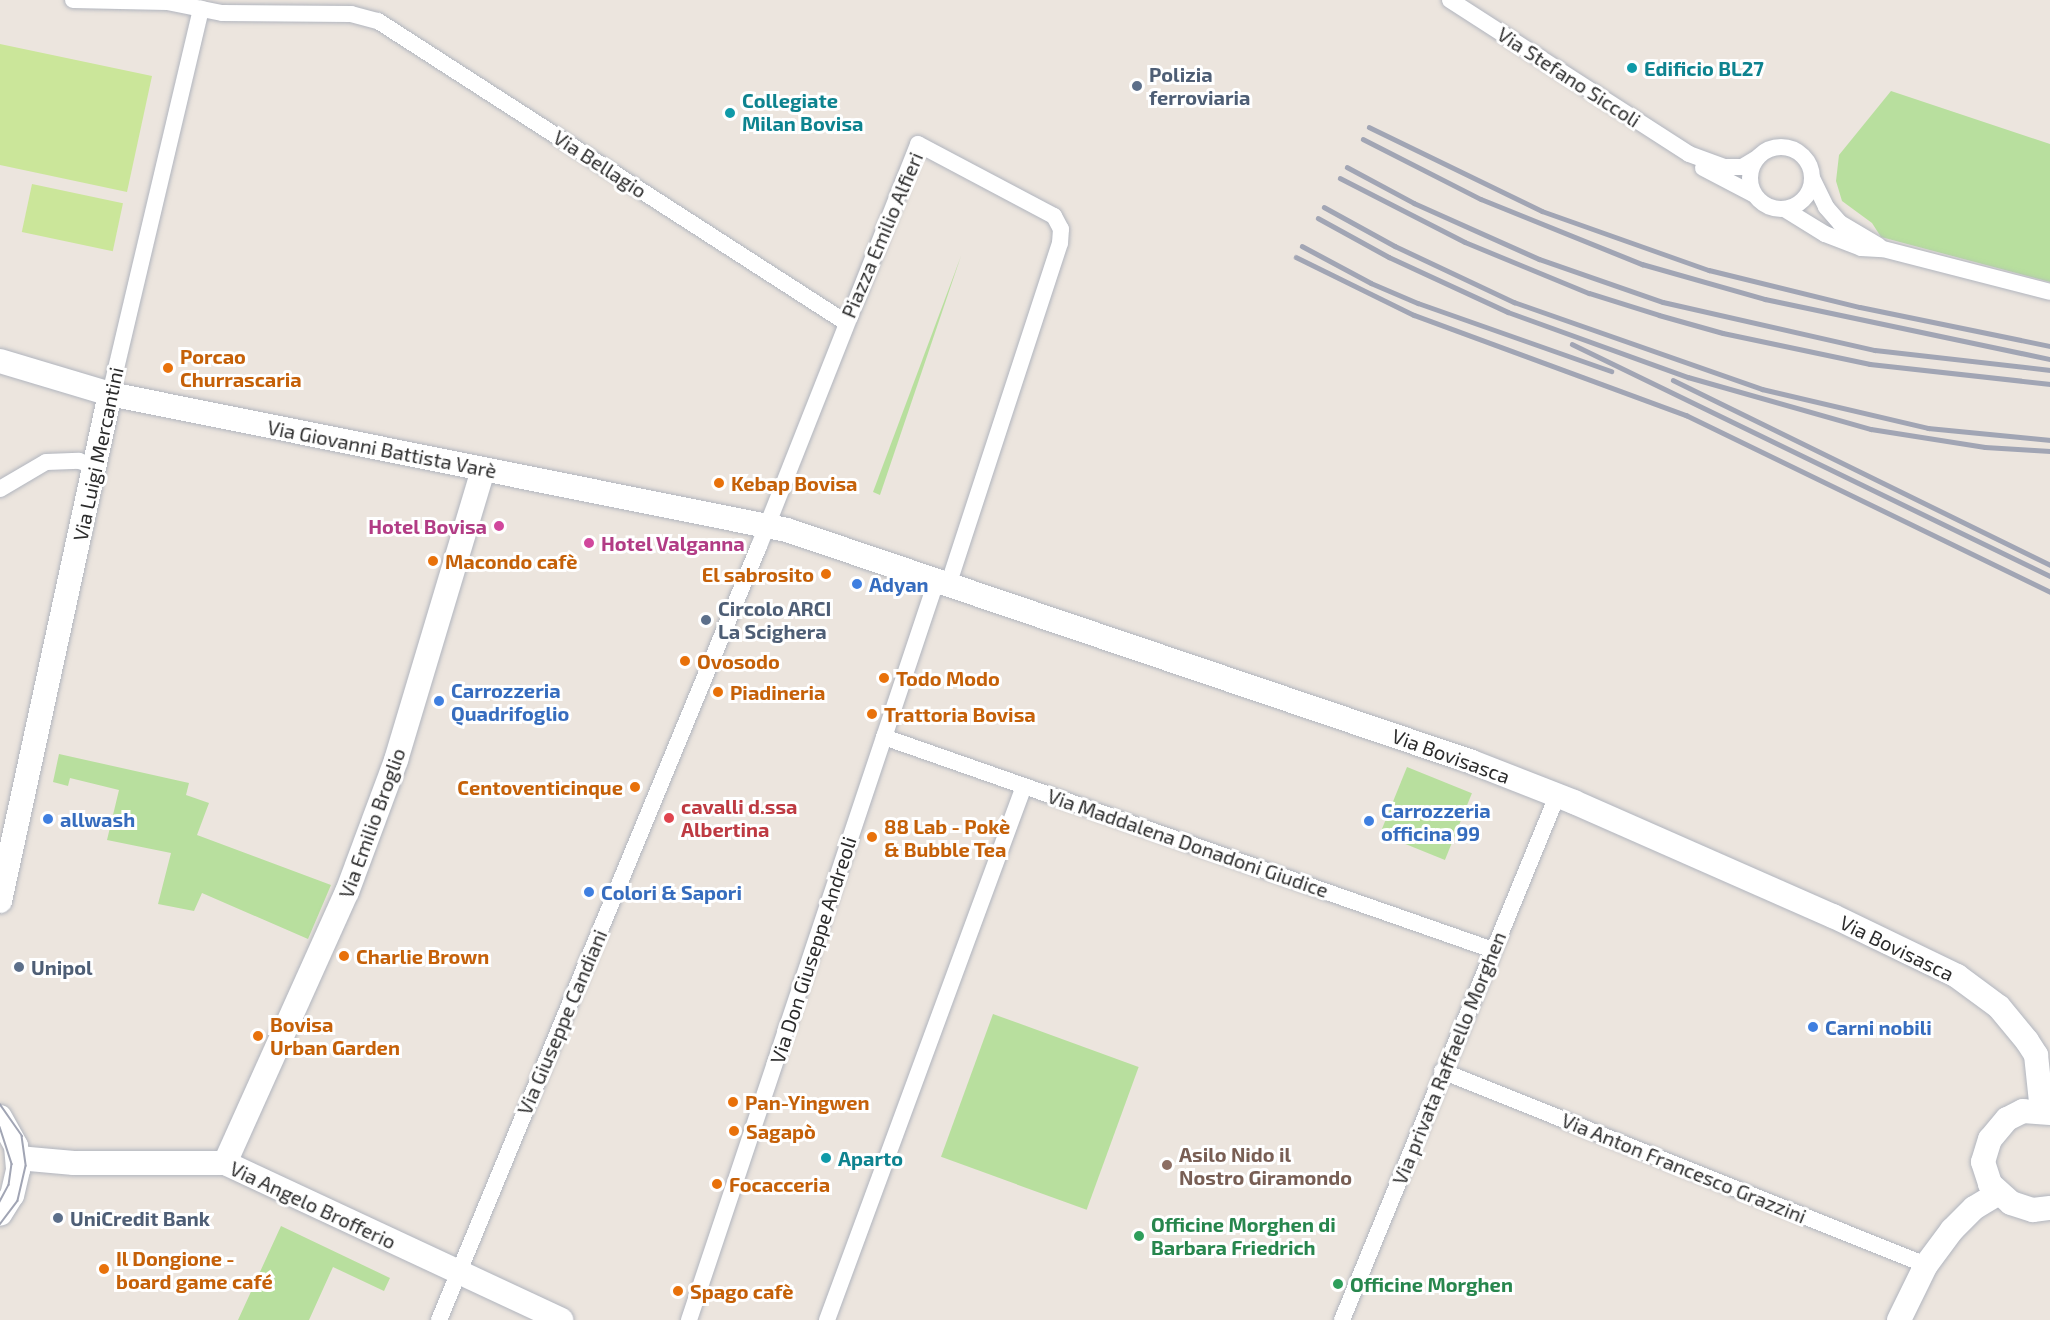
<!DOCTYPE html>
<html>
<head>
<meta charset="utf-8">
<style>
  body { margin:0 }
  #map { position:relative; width:2050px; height:1320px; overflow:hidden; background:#ece5de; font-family:"Exo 2",sans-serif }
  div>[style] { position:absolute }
  .green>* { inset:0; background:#b8df9e; transform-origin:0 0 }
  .pitch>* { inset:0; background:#cbe69a; transform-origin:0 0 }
  .roads { filter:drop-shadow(0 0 2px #b1b5be) drop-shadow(0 0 2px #b1b5be) }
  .street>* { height:16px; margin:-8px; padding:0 8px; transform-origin:8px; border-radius:8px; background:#fff }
  .street>.ring { margin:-8px; padding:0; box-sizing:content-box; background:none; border:16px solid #fff; border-radius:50% }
  .secondary>* { height:24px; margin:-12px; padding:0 12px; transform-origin:12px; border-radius:12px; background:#fff }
  .tram>* { height:1.5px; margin:-0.75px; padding:0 0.75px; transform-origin:0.75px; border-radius:0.75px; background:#a1a5b4 }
  .rail>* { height:4.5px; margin:-2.25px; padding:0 2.25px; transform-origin:2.25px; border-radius:2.25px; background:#a1a5b4 }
  .dots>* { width:16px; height:16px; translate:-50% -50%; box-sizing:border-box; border:3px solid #fff; border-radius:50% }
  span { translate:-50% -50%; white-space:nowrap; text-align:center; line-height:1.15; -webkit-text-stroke:6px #fff; paint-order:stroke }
  .culture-label { font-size:20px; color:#0d838f; font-weight:700 }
  .left { translate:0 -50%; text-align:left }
  .service-label { font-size:20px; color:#4e5e75; font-weight:700 }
  .street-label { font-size:20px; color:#2b2b2b }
  .food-label { font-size:20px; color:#c56008; font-weight:700 }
  .right { translate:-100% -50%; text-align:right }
  .hotel-label { font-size:20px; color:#b23c85; font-weight:700 }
  .shop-label { font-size:20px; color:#366cbe; font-weight:700 }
  .health-label { font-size:20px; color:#be3a42; font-weight:700 }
  .education-label { font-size:20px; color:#785e54; font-weight:700 }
  .leisure-label { font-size:20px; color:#27864d; font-weight:700 }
</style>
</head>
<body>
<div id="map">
  <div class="green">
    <div style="clip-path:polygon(1891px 91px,2050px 144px,2050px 282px,1881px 237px,1872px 223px,1842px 201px,1836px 181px,1839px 155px)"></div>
    <div style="clip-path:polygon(961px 256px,880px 495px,873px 492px)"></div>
    <div style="clip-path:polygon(59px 754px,189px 783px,186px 795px,209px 803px,197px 835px,331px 885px,308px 939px,202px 893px,194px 911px,158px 904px,171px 853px,107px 840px,119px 790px,70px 778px,68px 786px,53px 782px)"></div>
    <div style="left:1407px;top:767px;width:70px;height:72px;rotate:22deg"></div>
    <div style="left:993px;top:1014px;width:155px;height:152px;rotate:20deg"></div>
    <div style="clip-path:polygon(281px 1226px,390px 1278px,384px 1291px,333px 1267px,309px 1320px,238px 1320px)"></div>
  </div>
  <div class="pitch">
    <div style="clip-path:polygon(0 44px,152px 76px,127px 192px,0 165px)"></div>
    <div style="left:32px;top:184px;width:93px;height:49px;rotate:12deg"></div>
  </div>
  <div class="roads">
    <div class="street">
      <div style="left:73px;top:0;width:94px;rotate:1.2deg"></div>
      <div style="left:167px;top:2px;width:56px;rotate:11.3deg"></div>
      <div style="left:222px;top:13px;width:129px;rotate:0.4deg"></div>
      <div style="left:351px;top:14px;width:28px;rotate:15deg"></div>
      <div style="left:378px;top:21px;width:556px;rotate:32.8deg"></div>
      <div style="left:1450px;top:0;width:284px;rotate:32.8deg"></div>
      <div style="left:1689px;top:154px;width:37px;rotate:20deg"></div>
      <div style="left:1724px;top:167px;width:18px"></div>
      <div style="left:1742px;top:167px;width:17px;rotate:-31deg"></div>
      <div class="ring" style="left:1750px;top:147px;width:46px;height:46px"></div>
      <div style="left:1703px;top:168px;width:56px;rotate:27.5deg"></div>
      <div style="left:1812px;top:178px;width:32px;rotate:64deg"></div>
      <div style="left:1826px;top:207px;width:21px;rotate:49deg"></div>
      <div style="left:1840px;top:223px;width:45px;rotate:30.5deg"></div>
      <div style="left:1786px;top:210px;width:46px;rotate:31.6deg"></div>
      <div style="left:1825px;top:234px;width:39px;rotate:21deg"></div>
      <div style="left:1861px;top:248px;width:22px;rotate:3deg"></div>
      <div style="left:1883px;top:249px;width:172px;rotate:14.4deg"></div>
      <div style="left:110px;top:394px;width:396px;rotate:-76.7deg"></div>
      <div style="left:0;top:489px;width:53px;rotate:-30.4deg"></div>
      <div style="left:46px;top:462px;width:33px;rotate:-2deg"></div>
      <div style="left:79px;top:461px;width:16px;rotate:18deg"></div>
      <div style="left:884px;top:737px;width:645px;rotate:19.28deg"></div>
      <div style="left:1442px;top:1071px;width:521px;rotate:21.84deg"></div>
      <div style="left:439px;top:1320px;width:838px;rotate:-67.54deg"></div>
      <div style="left:759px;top:546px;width:432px;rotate:-68.4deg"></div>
      <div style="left:918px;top:144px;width:154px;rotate:27.9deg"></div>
      <div style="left:1054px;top:216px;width:15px;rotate:62deg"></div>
      <div style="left:1061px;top:229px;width:14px;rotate:94deg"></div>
      <div style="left:1060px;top:243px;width:358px;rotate:108.1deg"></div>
      <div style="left:689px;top:1320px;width:781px;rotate:-71.5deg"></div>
      <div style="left:827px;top:1320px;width:569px;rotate:-69.75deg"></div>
      <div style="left:1342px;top:1320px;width:566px;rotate:-67.69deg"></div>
    </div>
    <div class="secondary">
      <div style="left:0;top:361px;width:115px;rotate:16.7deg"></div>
      <div style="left:110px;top:394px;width:691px;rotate:11.36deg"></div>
      <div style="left:787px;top:530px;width:723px;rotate:18.71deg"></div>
      <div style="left:1472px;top:762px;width:110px;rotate:21.4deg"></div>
      <div style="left:1574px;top:802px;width:283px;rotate:23.8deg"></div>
      <div style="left:1833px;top:916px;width:138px;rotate:25.8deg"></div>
      <div style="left:1957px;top:976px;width:52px;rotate:36.4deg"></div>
      <div style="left:1999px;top:1007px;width:44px;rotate:50.5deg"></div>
      <div style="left:2027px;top:1041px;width:17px;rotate:57deg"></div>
      <div style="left:2036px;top:1055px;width:56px;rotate:83.9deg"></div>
      <div style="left:0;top:901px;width:519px;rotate:-77.76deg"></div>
      <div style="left:2050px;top:1113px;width:27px;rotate:-176deg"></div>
      <div style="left:2023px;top:1111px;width:18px;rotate:153deg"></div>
      <div style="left:2007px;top:1119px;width:26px;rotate:130deg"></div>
      <div style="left:1990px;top:1139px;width:24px;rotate:107deg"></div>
      <div style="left:1983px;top:1162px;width:23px;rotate:72deg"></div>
      <div style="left:1990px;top:1184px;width:28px;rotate:42deg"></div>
      <div style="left:2011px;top:1203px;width:23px;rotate:18deg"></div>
      <div style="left:2033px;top:1210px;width:17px;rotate:-7deg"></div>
      <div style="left:0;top:1117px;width:33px;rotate:61deg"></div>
      <div style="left:16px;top:1146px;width:24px;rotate:85deg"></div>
      <div style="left:18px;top:1170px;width:26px;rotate:103deg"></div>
      <div style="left:12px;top:1195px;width:22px;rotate:122deg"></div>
      <div style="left:18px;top:1158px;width:56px;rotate:5.1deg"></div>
      <div style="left:74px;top:1163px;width:151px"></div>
      <div style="left:225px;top:1163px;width:371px;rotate:25deg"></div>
      <div style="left:225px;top:1163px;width:297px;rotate:-65.8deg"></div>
      <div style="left:347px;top:892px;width:141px;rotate:-69.6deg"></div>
      <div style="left:396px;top:760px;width:303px;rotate:-73.3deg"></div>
      <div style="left:1899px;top:1320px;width:61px;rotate:-63.9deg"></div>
      <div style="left:1926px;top:1265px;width:44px;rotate:-53.4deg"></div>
      <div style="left:1952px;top:1230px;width:31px;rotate:-45deg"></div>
      <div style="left:1974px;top:1208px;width:29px;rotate:-31deg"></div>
    </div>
  </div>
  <div class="tram">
    <div style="left:0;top:1104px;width:39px;rotate:55deg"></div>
    <div style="left:22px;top:1136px;width:30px;rotate:82deg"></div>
    <div style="left:26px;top:1166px;width:36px;rotate:103deg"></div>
    <div style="left:18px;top:1201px;width:30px;rotate:127deg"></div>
    <div style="left:0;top:1127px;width:39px;rotate:72deg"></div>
    <div style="left:12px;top:1164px;width:21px;rotate:98deg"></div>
    <div style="left:9px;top:1185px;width:19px;rotate:118deg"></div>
  </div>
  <div class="rail">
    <div style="left:1369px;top:127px;width:192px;rotate:25.9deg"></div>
    <div style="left:1542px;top:211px;width:177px;rotate:19.5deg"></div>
    <div style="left:1709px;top:270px;width:155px;rotate:13.8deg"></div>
    <div style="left:1860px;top:307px;width:194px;rotate:11.6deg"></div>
    <div style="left:1363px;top:139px;width:132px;rotate:27deg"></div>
    <div style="left:1481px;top:199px;width:174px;rotate:22deg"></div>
    <div style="left:1642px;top:264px;width:128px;rotate:15.9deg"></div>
    <div style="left:1765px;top:299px;width:291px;rotate:11.9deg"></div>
    <div style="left:1347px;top:167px;width:76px;rotate:28.2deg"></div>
    <div style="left:1414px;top:203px;width:137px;rotate:24.1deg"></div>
    <div style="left:1539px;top:259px;width:131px;rotate:19.1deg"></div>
    <div style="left:1663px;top:302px;width:217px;rotate:12.8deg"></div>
    <div style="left:1875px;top:350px;width:176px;rotate:6.5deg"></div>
    <div style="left:1340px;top:178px;width:140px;rotate:27.1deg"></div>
    <div style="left:1465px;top:242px;width:134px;rotate:22.4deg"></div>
    <div style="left:1589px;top:293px;width:73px;rotate:17.4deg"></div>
    <div style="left:1659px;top:315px;width:66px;rotate:15.7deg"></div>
    <div style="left:1723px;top:333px;width:150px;rotate:11.9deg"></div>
    <div style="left:1870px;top:364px;width:181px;rotate:6.3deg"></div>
    <div style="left:1324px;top:207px;width:81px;rotate:28.8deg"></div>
    <div style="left:1395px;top:246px;width:132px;rotate:25.2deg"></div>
    <div style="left:1514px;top:302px;width:263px;rotate:19.3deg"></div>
    <div style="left:1762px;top:389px;width:171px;rotate:13.2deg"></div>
    <div style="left:1928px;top:428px;width:123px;rotate:5.6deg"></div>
    <div style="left:1318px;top:218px;width:81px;rotate:28.8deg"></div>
    <div style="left:1389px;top:257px;width:131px;rotate:24.8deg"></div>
    <div style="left:1508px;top:312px;width:191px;rotate:19.9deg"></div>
    <div style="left:1688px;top:377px;width:190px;rotate:15.9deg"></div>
    <div style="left:1871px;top:429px;width:115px;rotate:9deg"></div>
    <div style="left:1985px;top:447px;width:65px;rotate:3.5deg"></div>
    <div style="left:1302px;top:246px;width:78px;rotate:28.2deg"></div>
    <div style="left:1371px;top:283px;width:51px;rotate:23.1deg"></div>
    <div style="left:1418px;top:303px;width:205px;rotate:19.4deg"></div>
    <div style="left:1296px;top:257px;width:131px;rotate:26.2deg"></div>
    <div style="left:1414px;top:315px;width:290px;rotate:20.2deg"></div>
    <div style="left:1686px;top:415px;width:405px;rotate:25.9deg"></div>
    <div style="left:1572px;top:344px;width:531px;rotate:25.89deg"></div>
    <div style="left:1673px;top:380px;width:420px;rotate:26.1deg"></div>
  </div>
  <div class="dots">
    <div style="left:1632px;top:68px;background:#0f9aa8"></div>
    <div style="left:1137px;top:86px;background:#5c6f8a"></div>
    <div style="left:730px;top:113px;background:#0f9aa8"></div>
    <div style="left:168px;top:368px;background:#e8710a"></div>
    <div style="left:719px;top:483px;background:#e8710a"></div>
    <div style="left:499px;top:526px;background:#d1479c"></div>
    <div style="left:589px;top:543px;background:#d1479c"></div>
    <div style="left:433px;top:561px;background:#e8710a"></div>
    <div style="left:826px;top:574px;background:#e8710a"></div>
    <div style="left:857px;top:584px;background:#3f7fe0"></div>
    <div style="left:706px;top:620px;background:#5c6f8a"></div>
    <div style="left:685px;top:661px;background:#e8710a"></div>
    <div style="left:884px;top:678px;background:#e8710a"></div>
    <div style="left:718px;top:692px;background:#e8710a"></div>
    <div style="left:439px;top:701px;background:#3f7fe0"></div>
    <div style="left:872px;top:714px;background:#e8710a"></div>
    <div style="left:635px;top:787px;background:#e8710a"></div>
    <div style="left:669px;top:818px;background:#e0444e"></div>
    <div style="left:48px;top:819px;background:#3f7fe0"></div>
    <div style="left:1369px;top:821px;background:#3f7fe0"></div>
    <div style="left:872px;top:837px;background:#e8710a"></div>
    <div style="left:589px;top:892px;background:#3f7fe0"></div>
    <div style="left:344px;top:956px;background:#e8710a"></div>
    <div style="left:19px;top:967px;background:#5c6f8a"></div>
    <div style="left:1813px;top:1027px;background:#3f7fe0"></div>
    <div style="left:258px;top:1036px;background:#e8710a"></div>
    <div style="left:733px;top:1102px;background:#e8710a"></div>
    <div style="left:734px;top:1131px;background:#e8710a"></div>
    <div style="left:826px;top:1158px;background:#0f9aa8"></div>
    <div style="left:1167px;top:1165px;background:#8d6e63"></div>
    <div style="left:717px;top:1184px;background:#e8710a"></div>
    <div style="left:58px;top:1218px;background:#5c6f8a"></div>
    <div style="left:1139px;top:1236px;background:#2e9e5b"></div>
    <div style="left:104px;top:1269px;background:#e8710a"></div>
    <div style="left:1338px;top:1284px;background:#2e9e5b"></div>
    <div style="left:678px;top:1291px;background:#e8710a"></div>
  </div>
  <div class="culture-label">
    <span class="left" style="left:1644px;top:68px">Edificio BL27</span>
    <span class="left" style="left:742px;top:112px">Collegiate<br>Milan Bovisa</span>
    <span class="left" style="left:838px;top:1158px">Aparto</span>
  </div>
  <div class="service-label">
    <span class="left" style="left:1149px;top:86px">Polizia<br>ferroviaria</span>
    <span class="left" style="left:718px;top:620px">Circolo ARCI<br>La Scighera</span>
    <span class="left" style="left:31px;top:967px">Unipol</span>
    <span class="left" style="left:70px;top:1218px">UniCredit Bank</span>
  </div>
  <div class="street-label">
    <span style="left:1569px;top:77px;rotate:33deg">Via Stefano Siccoli</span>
    <span style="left:600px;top:164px;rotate:33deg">Via Bellagio</span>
    <span style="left:882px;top:235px;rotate:-67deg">Piazza Emilio Alfieri</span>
    <span style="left:382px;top:449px;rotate:11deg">Via Giovanni Battista Varè</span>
    <span style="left:98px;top:454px;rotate:-78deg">Via Luigi Mercantini</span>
    <span style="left:1451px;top:756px;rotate:20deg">Via Bovisasca</span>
    <span style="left:372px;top:823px;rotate:-70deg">Via Emilio Broglio</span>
    <span style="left:1188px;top:843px;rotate:19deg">Via Maddalena Donadoni Giudice</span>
    <span style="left:1897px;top:948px;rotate:26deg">Via Bovisasca</span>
    <span style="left:813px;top:950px;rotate:-72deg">Via Don Giuseppe Andreoli</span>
    <span style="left:562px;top:1022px;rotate:-67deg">Via Giuseppe Candiani</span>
    <span style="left:1449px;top:1058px;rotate:-68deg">Via privata Raffaello Morghen</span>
    <span style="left:1684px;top:1168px;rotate:22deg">Via Anton Francesco Grazzini</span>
    <span style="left:313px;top:1205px;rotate:25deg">Via Angelo Brofferio</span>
  </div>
  <div class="food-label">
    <span class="left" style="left:180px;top:368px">Porcao<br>Churrascaria</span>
    <span class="left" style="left:731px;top:483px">Kebap Bovisa</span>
    <span class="left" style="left:445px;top:561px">Macondo cafè</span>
    <span class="right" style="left:814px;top:574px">El sabrosito</span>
    <span class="left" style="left:697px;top:661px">Ovosodo</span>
    <span class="left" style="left:896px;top:678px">Todo Modo</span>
    <span class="left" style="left:730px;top:692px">Piadineria</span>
    <span class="left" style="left:884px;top:714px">Trattoria Bovisa</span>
    <span class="right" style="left:623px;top:787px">Centoventicinque</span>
    <span class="left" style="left:884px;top:838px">88 Lab - Pokè<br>&amp; Bubble Tea</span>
    <span class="left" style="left:356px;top:956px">Charlie Brown</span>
    <span class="left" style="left:270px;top:1036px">Bovisa<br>Urban Garden</span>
    <span class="left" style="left:745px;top:1102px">Pan-Yingwen</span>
    <span class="left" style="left:746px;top:1131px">Sagapò</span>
    <span class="left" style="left:729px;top:1184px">Focacceria</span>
    <span class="left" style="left:116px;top:1270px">Il Dongione -<br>board game café</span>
    <span class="left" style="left:690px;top:1291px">Spago cafè</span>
  </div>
  <div class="hotel-label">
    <span class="right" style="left:487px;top:526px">Hotel Bovisa</span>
    <span class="left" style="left:601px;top:543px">Hotel Valganna</span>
  </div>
  <div class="shop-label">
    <span class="left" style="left:869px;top:584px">Adyan</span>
    <span class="left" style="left:451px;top:702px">Carrozzeria<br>Quadrifoglio</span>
    <span class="left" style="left:1381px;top:822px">Carrozzeria<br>officina 99</span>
    <span class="left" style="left:60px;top:819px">allwash</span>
    <span class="left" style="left:601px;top:892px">Colori &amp; Sapori</span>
    <span class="left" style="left:1825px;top:1027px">Carni nobili</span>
  </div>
  <div class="health-label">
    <span class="left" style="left:681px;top:818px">cavalli d.ssa<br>Albertina</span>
  </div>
  <div class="education-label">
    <span class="left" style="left:1179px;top:1166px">Asilo Nido il<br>Nostro Giramondo</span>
  </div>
  <div class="leisure-label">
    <span class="left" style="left:1151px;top:1236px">Officine Morghen di<br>Barbara Friedrich</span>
    <span class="left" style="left:1350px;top:1284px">Officine Morghen</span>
  </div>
</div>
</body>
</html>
